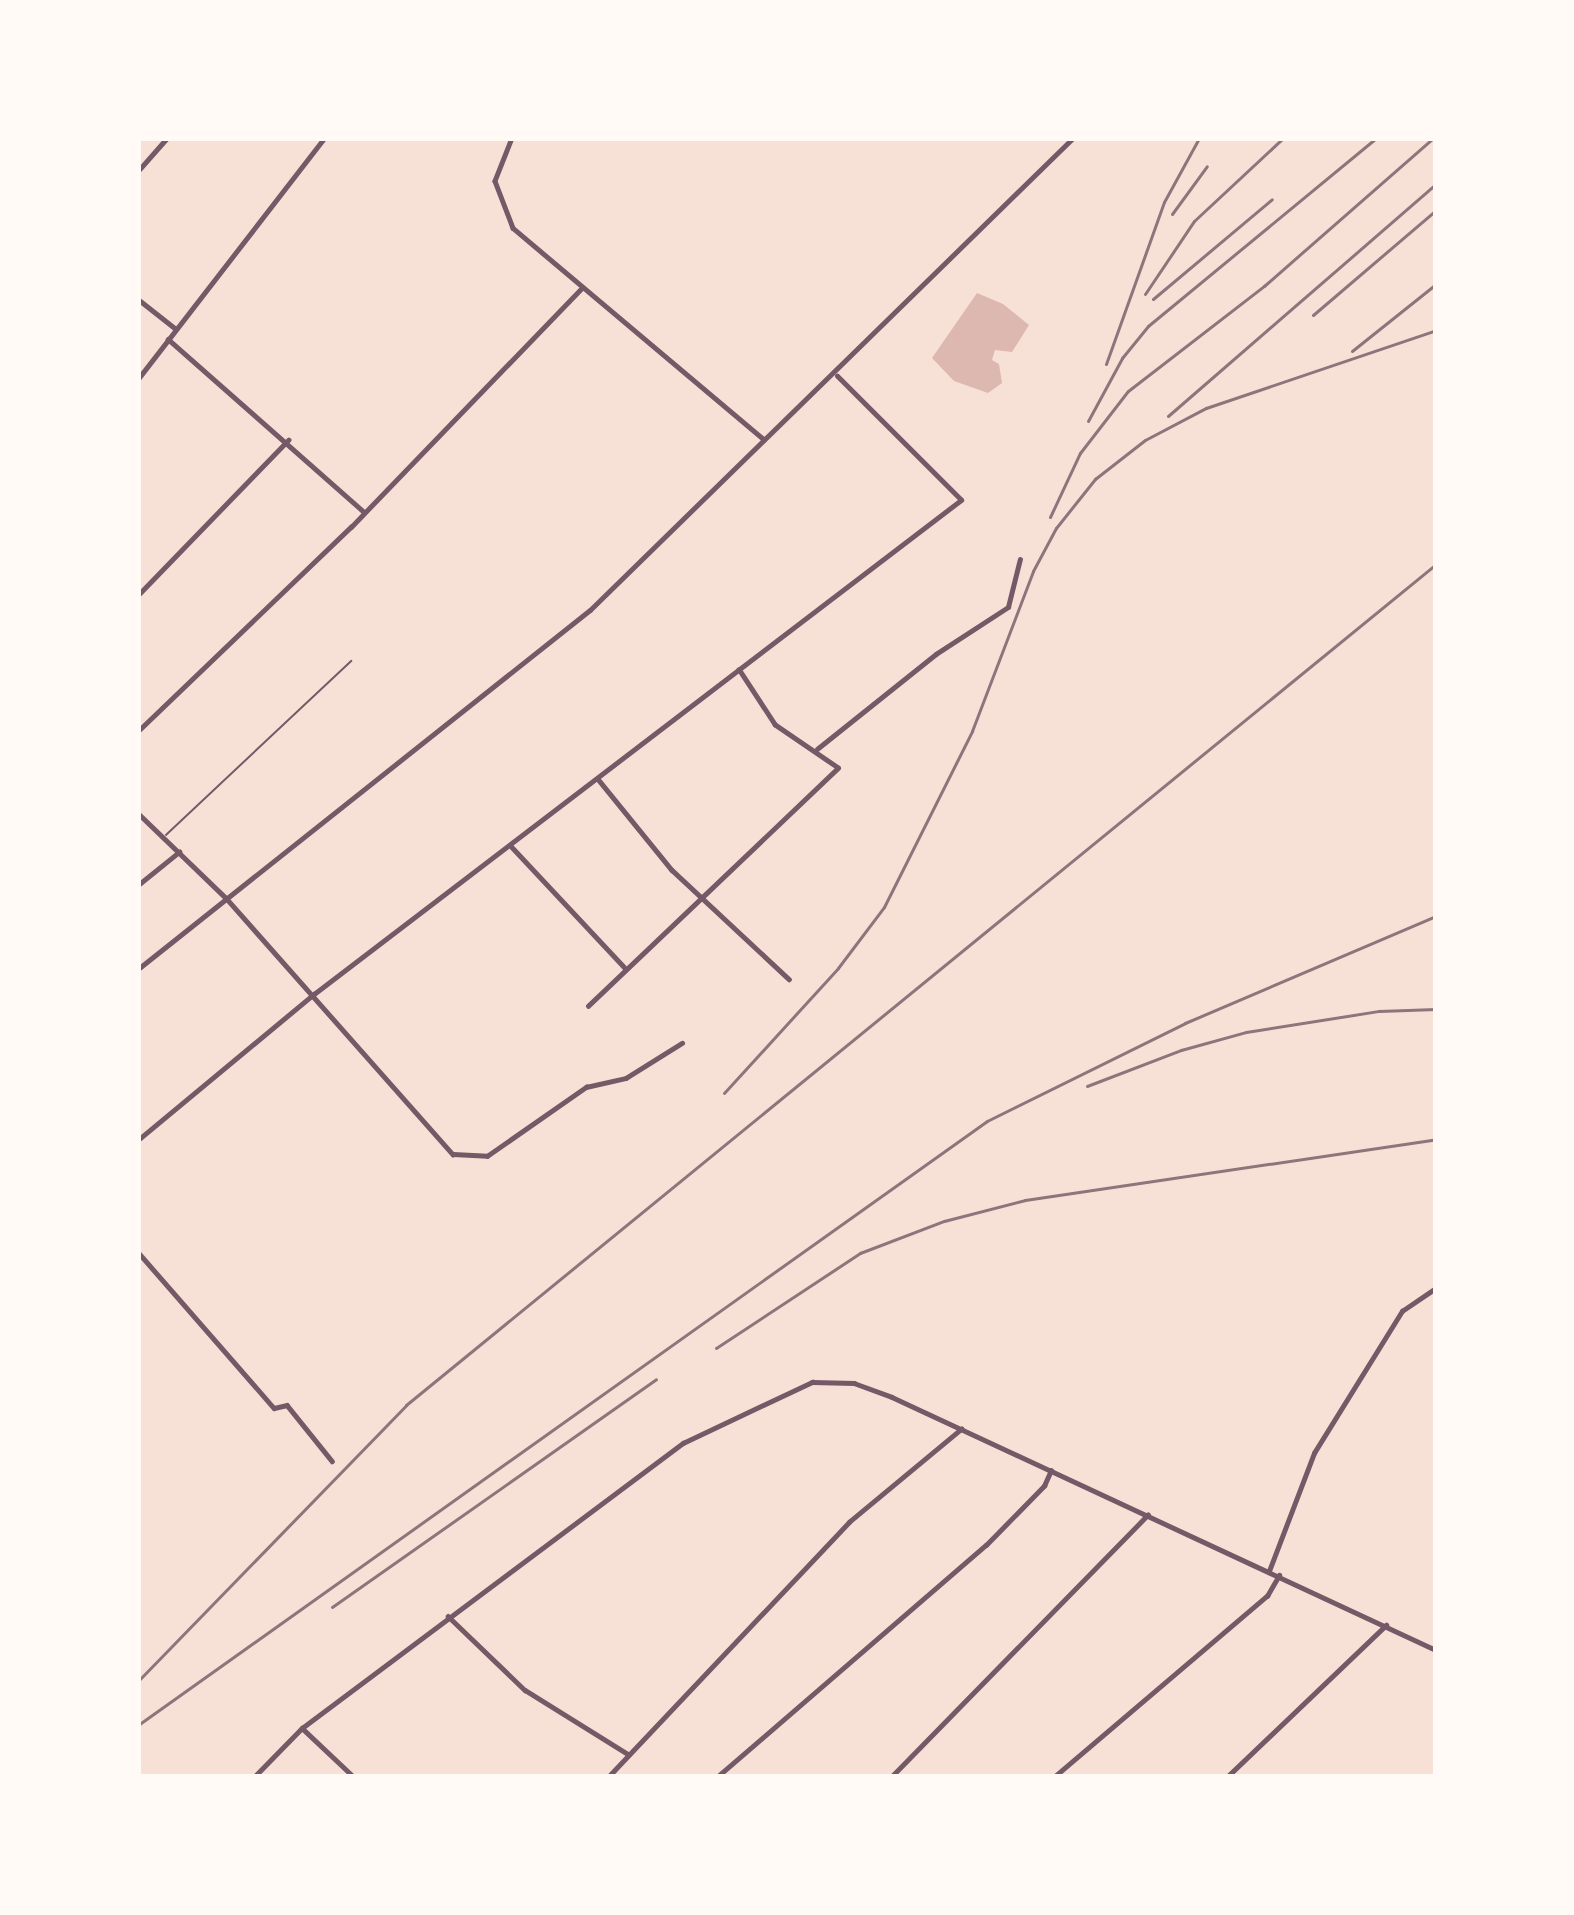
<!DOCTYPE html>
<html>
<head>
<meta charset="utf-8">
<style>
  body { margin:0 }
  #map { position:relative; width:1574px; height:1915px; overflow:hidden; background:#f7e1d7; font-family:Raleway,sans-serif }
  div>[style] { position:absolute }
  .water>* { inset:0; background:#dcb8b0 }
  .service>* { height:1.5px; margin:-0.75px; padding:0 0.75px; transform-origin:0.75px; border-radius:0.75px; background:#755966 }
  .minor>* { height:4.5px; margin:-2.25px; padding:0 2.25px; transform-origin:2.25px; border-radius:2.25px; background:#755966 }
  .tertiary>* { height:4.5px; margin:-2.25px; padding:0 2.25px; transform-origin:2.25px; border-radius:2.25px; background:#755966 }
  .rail>* { height:3px; margin:-1.5px; padding:0 1.5px; transform-origin:1.5px; border-radius:1.5px; background:#8f747c }
  span { translate:-50% -50%; white-space:nowrap; text-align:center; line-height:1.15; -webkit-text-stroke:9px #fffaf5; paint-order:stroke }
  .frame { position:absolute; inset:0; border:141px solid #fffaf5; pointer-events:none }
</style>
</head>
<body>
<div id="map">
  <div class="water">
    <div style="clip-path:polygon(977px 293px,1003px 304px,1029px 325px,1012px 352px,995px 350px,992px 360px,999px 364px,1002px 383px,988px 393px,954px 381px,932px 358px)"></div>
  </div>
  <div class="service">
    <div style="left:166px;top:835px;width:254px;rotate:-43.2deg"></div>
  </div>
  <div class="minor">
    <div style="left:512px;top:138px;width:46px;rotate:111.6deg"></div>
    <div style="left:495px;top:181px;width:50px;rotate:69deg"></div>
    <div style="left:513px;top:228px;width:328px;rotate:40.1deg"></div>
    <div style="left:138px;top:171px;width:44px;rotate:-48.7deg"></div>
    <div style="left:138px;top:299px;width:48px;rotate:38.3deg"></div>
    <div style="left:168px;top:339px;width:259px;rotate:41.4deg"></div>
    <div style="left:138px;top:595px;width:216px;rotate:-45.9deg"></div>
    <div style="left:138px;top:731px;width:295px;rotate:-43.8deg"></div>
    <div style="left:351px;top:527px;width:332px;rotate:-46deg"></div>
    <div style="left:817px;top:749px;width:152px;rotate:-38.6deg"></div>
    <div style="left:936px;top:654px;width:86px;rotate:-33.1deg"></div>
    <div style="left:1008px;top:607px;width:49px;rotate:-76deg"></div>
    <div style="left:598px;top:779px;width:117px;rotate:50.9deg"></div>
    <div style="left:672px;top:870px;width:160px;rotate:43deg"></div>
    <div style="left:138px;top:813px;width:124px;rotate:44deg"></div>
    <div style="left:227px;top:899px;width:341px;rotate:48.5deg"></div>
    <div style="left:453px;top:1154px;width:34px;rotate:3deg"></div>
    <div style="left:487px;top:1156px;width:121px;rotate:-34.9deg"></div>
    <div style="left:586px;top:1087px;width:41px;rotate:-12.7deg"></div>
    <div style="left:626px;top:1078px;width:66px;rotate:-32deg"></div>
    <div style="left:511px;top:846px;width:168px;rotate:46.9deg"></div>
    <div style="left:138px;top:885px;width:53px;rotate:-38.8deg"></div>
    <div style="left:588px;top:1006px;width:345px;rotate:-43.6deg"></div>
    <div style="left:838px;top:768px;width:76px;rotate:-145.7deg"></div>
    <div style="left:775px;top:725px;width:66px;rotate:-123.2deg"></div>
    <div style="left:138px;top:1252px;width:207px;rotate:48.9deg"></div>
    <div style="left:274px;top:1408px;width:13px;rotate:-13deg"></div>
    <div style="left:287px;top:1405px;width:72px;rotate:51.2deg"></div>
    <div style="left:1269px;top:1571px;width:126px;rotate:-69.1deg"></div>
    <div style="left:1314px;top:1453px;width:167px;rotate:-58.2deg"></div>
    <div style="left:1402px;top:1311px;width:41px;rotate:-34.1deg"></div>
    <div style="left:448px;top:1616px;width:107px;rotate:43.9deg"></div>
    <div style="left:525px;top:1690px;width:121px;rotate:31.9deg"></div>
    <div style="left:302px;top:1728px;width:71px;rotate:43.3deg"></div>
    <div style="left:608px;top:1777px;width:351px;rotate:-46.6deg"></div>
    <div style="left:849px;top:1522px;width:146px;rotate:-39.7deg"></div>
    <div style="left:717px;top:1777px;width:355px;rotate:-40.8deg"></div>
    <div style="left:986px;top:1545px;width:83px;rotate:-45.5deg"></div>
    <div style="left:1044px;top:1486px;width:17px;rotate:-66deg"></div>
    <div style="left:891px;top:1777px;width:367px;rotate:-45.6deg"></div>
    <div style="left:1227px;top:1777px;width:220px;rotate:-43.7deg"></div>
  </div>
  <div class="tertiary">
    <div style="left:138px;top:379px;width:304px;rotate:-52.3deg"></div>
    <div style="left:138px;top:969px;width:577px;rotate:-38.46deg"></div>
    <div style="left:590px;top:610px;width:675px;rotate:-44.34deg"></div>
    <div style="left:138px;top:1140px;width:229px;rotate:-39.7deg"></div>
    <div style="left:314px;top:994px;width:814px;rotate:-37.36deg"></div>
    <div style="left:961px;top:500px;width:175px;rotate:-135deg"></div>
    <div style="left:254px;top:1777px;width:69px;rotate:-45.6deg"></div>
    <div style="left:302px;top:1728px;width:476px;rotate:-36.8deg"></div>
    <div style="left:683px;top:1443px;width:143px;rotate:-25.3deg"></div>
    <div style="left:812px;top:1382px;width:42px;rotate:1.4deg"></div>
    <div style="left:854px;top:1383px;width:40px;rotate:20.2deg"></div>
    <div style="left:892px;top:1397px;width:600px;rotate:24.94deg"></div>
    <div style="left:1054px;top:1777px;width:280px;rotate:-40.4deg"></div>
    <div style="left:1267px;top:1596px;width:24px;rotate:-60deg"></div>
  </div>
  <div class="rail">
    <div style="left:1172px;top:214px;width:59px;rotate:-53.9deg"></div>
    <div style="left:1145px;top:294px;width:88px;rotate:-56.1deg"></div>
    <div style="left:1194px;top:221px;width:122px;rotate:-43deg"></div>
    <div style="left:1153px;top:299px;width:155px;rotate:-40deg"></div>
    <div style="left:1313px;top:315px;width:162px;rotate:-40.5deg"></div>
    <div style="left:1352px;top:351px;width:107px;rotate:-38.6deg"></div>
    <div style="left:1106px;top:364px;width:172px;rotate:-70.3deg"></div>
    <div style="left:1164px;top:202px;width:73px;rotate:-61.3deg"></div>
    <div style="left:1168px;top:416px;width:354px;rotate:-40.9deg"></div>
    <div style="left:1088px;top:421px;width:72px;rotate:-61.6deg"></div>
    <div style="left:1122px;top:358px;width:41px;rotate:-50.9deg"></div>
    <div style="left:1148px;top:326px;width:296px;rotate:-39.5deg"></div>
    <div style="left:1050px;top:517px;width:71px;rotate:-64.9deg"></div>
    <div style="left:1080px;top:453px;width:78px;rotate:-52.3deg"></div>
    <div style="left:1128px;top:391px;width:172px;rotate:-37.7deg"></div>
    <div style="left:1264px;top:286px;width:225px;rotate:-41.2deg"></div>
    <div style="left:1087px;top:1086px;width:101px;rotate:-21deg"></div>
    <div style="left:1181px;top:1050px;width:67px;rotate:-15.5deg"></div>
    <div style="left:1246px;top:1032px;width:135px;rotate:-9deg"></div>
    <div style="left:1379px;top:1011px;width:57px;rotate:-2deg"></div>
    <div style="left:724px;top:1093px;width:169px;rotate:-47.6deg"></div>
    <div style="left:838px;top:968px;width:76px;rotate:-53deg"></div>
    <div style="left:884px;top:907px;width:197px;rotate:-63.4deg"></div>
    <div style="left:972px;top:731px;width:171px;rotate:-69.1deg"></div>
    <div style="left:1033px;top:571px;width:49px;rotate:-61.9deg"></div>
    <div style="left:1056px;top:528px;width:63px;rotate:-51.5deg"></div>
    <div style="left:1095px;top:479px;width:63px;rotate:-38deg"></div>
    <div style="left:1145px;top:440px;width:69px;rotate:-27.7deg"></div>
    <div style="left:1206px;top:408px;width:243px;rotate:-18.7deg"></div>
    <div style="left:716px;top:1348px;width:173px;rotate:-33.4deg"></div>
    <div style="left:860px;top:1253px;width:90px;rotate:-20.9deg"></div>
    <div style="left:944px;top:1221px;width:84px;rotate:-14.5deg"></div>
    <div style="left:1025px;top:1200px;width:416px;rotate:-8.4deg"></div>
    <div style="left:332px;top:1607px;width:396px;rotate:-35.1deg"></div>
    <div style="left:138px;top:1681px;width:385px;rotate:-45.8deg"></div>
    <div style="left:406px;top:1405px;width:1330px;rotate:-39.23deg"></div>
    <div style="left:138px;top:1725px;width:1042px;rotate:-35.43deg"></div>
    <div style="left:987px;top:1121px;width:221px;rotate:-26.3deg"></div>
    <div style="left:1185px;top:1023px;width:273px;rotate:-23.1deg"></div>
  </div>
  <div class="frame"></div>
</div>
</body>
</html>
